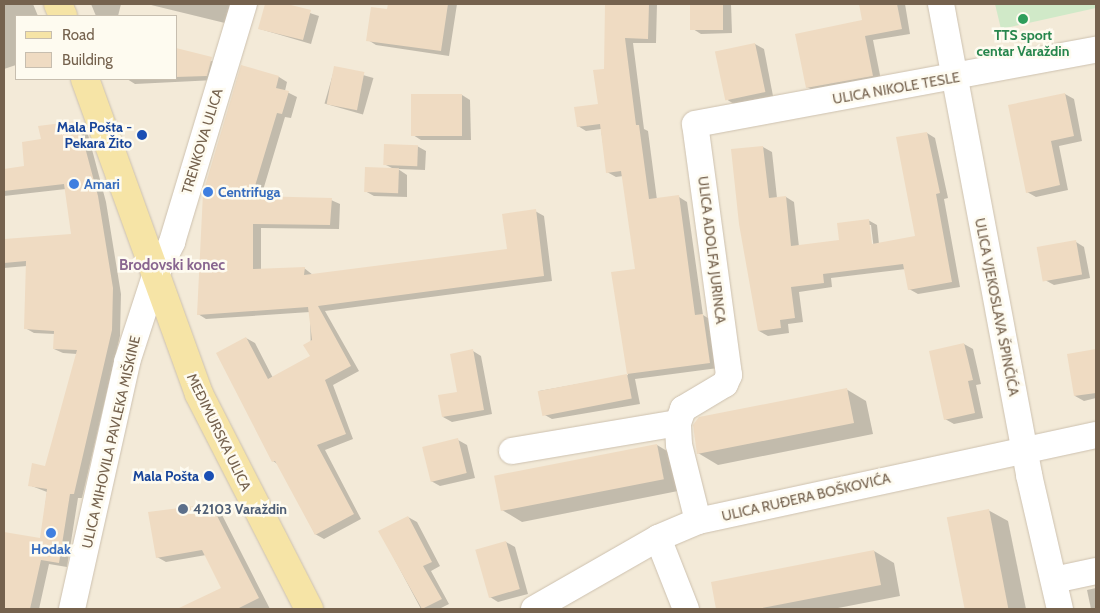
<!DOCTYPE html>
<html>
<head>
<meta charset="utf-8">
<style>
  body { margin:0 }
  #map { position:relative; width:1100px; height:613px; overflow:hidden; background:#fbf7e9; font-family:Cabin,sans-serif }
  div>[style] { position:absolute }
  .residential>* { inset:0; background:#f3ead8 }
  .green>* { inset:0; background:#d0e9c8 }
  .shadow>* { inset:0; background:#0003; transform-origin:0 0 }
  .building>* { inset:0; background:#efdbc2; transform-origin:0 0 }
  .roads { filter:drop-shadow(0 0 1px #cdc1af) drop-shadow(0 0 1px #cdc1af) }
  .minor>* { height:26px; margin:-13px; padding:0 13px; transform-origin:13px; border-radius:13px; background:#fff }
  .major>* { height:28px; margin:-14px; padding:0 14px; transform-origin:14px; border-radius:14px; background:#f6e4a6 }
  .dots>* { width:14px; height:14px; translate:-50% -50%; box-sizing:border-box; border:2px solid #fefbf0; border-radius:50% }
  span { translate:-50% -50%; white-space:nowrap; text-align:center; line-height:1.15; -webkit-text-stroke:5px #fefbf0; paint-order:stroke }
  .leisure-label { font-size:14px; color:#27864d; font-weight:700 }
  .street-label { font-size:14px; color:#75624e }
  .transit-label { font-size:14px; color:#164399; font-weight:700 }
  .right { translate:-100% -50%; text-align:right }
  .shop-label { font-size:14px; color:#366cbe; font-weight:700 }
  .left { translate:0 -50%; text-align:left }
  .service-label { font-size:14px; color:#4e5e75; font-weight:700 }
  .neighbourhood-label { font-size:15px; color:#896690; font-weight:700 }
  .frame { position:absolute; inset:0; border:5px solid #75624e; pointer-events:none }
  .legend { position:absolute; left:15px; top:15px; width:162px; height:65px; box-sizing:border-box; background:#fefbf0; border:1px solid #c7beaf; margin:0; padding:6px 9px; list-style:none; font-size:15px; color:#75624e }
  .legend li { display:flex; align-items:center; gap:10px; height:25px }
  .legend b { width:25px; border:1px solid #c7beaf }
</style>
</head>
<body>
<div id="map">
  <div class="residential">
    <div style="clip-path:polygon(evenodd,4px 4px,1096px 4px,1096px 609px,4px 609px,4px 4px,16px 16px,176px 16px,176px 79px,16px 79px,16px 16px)"></div>
  </div>
  <div class="green">
    <div style="clip-path:polygon(995px 4px,1096px 4px,1096px 8px,1001px 29px)"></div>
  </div>
  <div class="shadow">
    <div style="clip-path:polygon(4px 4px,33px 4px,38px 16px,16px 16px,16px 65px,4px 69px)"></div>
    <div style="clip-path:polygon(91px 4px,121px 4px,118px 16px,96px 16px)"></div>
    <div style="clip-path:polygon(147px 4px,234px 4px,229px 24px)"></div>
    <div style="clip-path:polygon(266px 4px,282px 4px,319px 16px,311px 44px,260px 29px)"></div>
    <div style="clip-path:polygon(389px 4px,457px 4px,449px 56px,376px 45px,368px 40px,388px 11px)"></div>
    <div style="clip-path:polygon(607px 4px,657px 4px,656px 43px,633px 43px,644px 129px,648px 131px,657px 200px,679px 197px,687px 202px,703px 315px,711px 320px,718px 368px,635px 379px,640px 404px,552px 419px,543px 414px,539px 391px,628px 375px,613px 274px,636px 270px,623px 176px,616px 177px,607px 172px,601px 129px,586px 131px,578px 126px,599px 105px,605px 70px)"></div>
    <div style="clip-path:polygon(691px 4px,731px 4px,732px 33px,701px 34px,693px 29px)"></div>
    <div style="clip-path:polygon(860px 4px,905px 4px,910px 34px,873px 40px,881px 80px,816px 92px,807px 87px,863px 21px)"></div>
    <div style="clip-path:polygon(755px 44px,764px 49px,773px 96px,734px 104px,726px 99px)"></div>
    <div style="clip-path:polygon(176px 49px,220px 64px,215px 80px,135px 84px,127px 79px,176px 79px)"></div>
    <div style="clip-path:polygon(242px 67px,279px 77px,287px 82px,285px 91px,297px 97px,291px 118px,285px 117px,261px 197px,331px 200px,340px 204px,339px 229px,261px 228px,261px 270px,304px 268px,313px 275px,508px 250px,535px 211px,544px 216px,552px 281px,325px 311px,359px 371px,333px 385px,353px 439px,325px 450px,361px 519px,324px 539px,315px 534px,279px 465px,273px 461px,246px 338px,255px 343px,273px 378px,311px 357px,310px 312px,206px 319px,198px 314px)"></div>
    <div style="left:335px;top:67px;width:40px;height:38px;rotate:16deg"></div>
    <div style="clip-path:polygon(1065px 94px,1074px 99px,1082px 141px,1059px 146px,1068px 190px,1036px 197px,1027px 192px)"></div>
    <div style="clip-path:polygon(462px 95px,470px 100px,471px 140px,421px 140px,413px 135px)"></div>
    <div style="clip-path:polygon(77px 122px,86px 127px,106px 202px,121px 294px,120px 336px,82px 498px,78px 498px,67px 567px,49px 564px,39px 609px,4px 609px,4px 533px,41px 539px,47px 492px,29px 485px,46px 467px,77px 354px,63px 353px,54px 349px,55px 334px,34px 333px,25px 328px,27px 266px,4px 268px,4px 241px,72px 235px,66px 189px,4px 196px,4px 170px,26px 168px,42px 140px)"></div>
    <div style="clip-path:polygon(evenodd,927px 133px,935px 138px,948px 198px,944px 199px,960px 287px,918px 294px,909px 289px,906px 269px,831px 278px,832px 287px,799px 292px,803px 322px,788px 324px,789px 333px,768px 336px,759px 331px,732px 150px,763px 147px,772px 152px,777px 198px,786px 197px,794px 202px,799px 247px,841px 241px,868px 220px,877px 225px,879px 244px,917px 237px,927px 133px,868px 225px,871px 225px,874px 250px,871px 251px,868px 225px)"></div>
    <div style="clip-path:polygon(417px 146px,426px 151px,425px 170px,398px 169px,407px 175px,407px 197px,374px 196px,365px 191px,394px 169px,384px 164px)"></div>
    <div style="clip-path:polygon(1076px 242px,1084px 247px,1090px 278px,1054px 285px,1045px 280px)"></div>
    <div style="clip-path:polygon(964px 344px,973px 349px,981px 384px,976px 385px,983px 418px,954px 424px,945px 419px)"></div>
    <div style="clip-path:polygon(1096px 350px,1096px 398px,1084px 401px,1075px 396px,1068px 355px)"></div>
    <div style="clip-path:polygon(473px 351px,481px 356px,492px 414px,452px 422px,443px 417px,458px 393px)"></div>
    <div style="clip-path:polygon(846px 389px,866px 401px,873px 434px,718px 465px,698px 453px)"></div>
    <div style="clip-path:polygon(458px 440px,467px 445px,475px 478px,440px 486px,431px 481px)"></div>
    <div style="clip-path:polygon(657px 445px,677px 457px,683px 490px,522px 522px,502px 510px)"></div>
    <div style="clip-path:polygon(211px 506px,220px 511px,270px 609px,180px 609px,223px 588px,206px 555px,166px 562px,157px 557px)"></div>
    <div style="clip-path:polygon(988px 510px,1008px 521px,1026px 609px,967px 609px,948px 518px)"></div>
    <div style="clip-path:polygon(408px 517px,417px 522px,440px 566px,431px 571px,449px 604px,439px 609px,421px 609px,380px 532px)"></div>
    <div style="clip-path:polygon(506px 542px,515px 547px,528px 594px,498px 602px,490px 597px,477px 550px)"></div>
    <div style="clip-path:polygon(874px 551px,894px 563px,900px 596px,833px 609px,718px 609px,713px 583px)"></div>
    <div style="clip-path:polygon(1096px 588px,1096px 609px,1091px 609px,1087px 590px)"></div>
  </div>
  <div class="building">
    <div style="clip-path:polygon(265px 4px,287px 4px,311px 10px,303px 40px,258px 29px)"></div>
    <div style="clip-path:polygon(388px 4px,448px 4px,441px 51px,366px 41px,371px 7px,387px 9px)"></div>
    <div style="clip-path:polygon(605px 4px,649px 4px,648px 39px,625px 38px,636px 125px,639px 125px,649px 199px,679px 195px,695px 315px,703px 314px,710px 363px,627px 374px,611px 272px,635px 269px,621px 171px,606px 173px,600px 124px,577px 127px,574px 107px,598px 104px,593px 70px,604px 69px)"></div>
    <div style="left:690px;top:4px;width:33px;height:26px"></div>
    <div style="clip-path:polygon(859px 4px,897px 4px,902px 29px,865px 36px,873px 76px,806px 88px,795px 34px,862px 20px)"></div>
    <div style="left:755px;top:43px;width:50px;height:41px;rotate:78deg"></div>
    <div style="clip-path:polygon(176px 48px,212px 57px,207px 76px,176px 77px)"></div>
    <div style="clip-path:polygon(241px 65px,279px 76px,276px 88px,289px 91px,282px 114px,277px 113px,252px 196px,332px 198px,330px 225px,253px 224px,253px 269px,305px 267px,304px 275px,507px 249px,502px 214px,536px 209px,544px 276px,318px 306px,351px 366px,325px 380px,346px 434px,317px 445px,354px 514px,315px 535px,275px 461px,272px 462px,216px 353px,246px 337px,268px 379px,310px 356px,303px 345px,312px 340px,308px 307px,197px 315px,203px 193px)"></div>
    <div style="left:334px;top:66px;width:31px;height:39px;rotate:11deg"></div>
    <div style="clip-path:polygon(1065px 93px,1074px 136px,1051px 141px,1060px 185px,1026px 193px,1008px 105px)"></div>
    <div style="left:411px;top:94px;width:51px;height:42px"></div>
    <div style="clip-path:polygon(78px 121px,98px 196px,113px 288px,112px 330px,74px 494px,70px 494px,59px 563px,41px 560px,30px 609px,4px 609px,4px 532px,40px 538px,47px 489px,28px 486px,32px 463px,45px 466px,77px 350px,53px 349px,54px 331px,24px 329px,26px 261px,4px 263px,4px 239px,71px 234px,64px 184px,4px 191px,4px 169px,24px 166px,22px 142px,41px 139px,38px 126px)"></div>
    <div style="clip-path:polygon(927px 132px,940px 193px,936px 194px,952px 282px,908px 290px,903px 264px,823px 274px,824px 283px,791px 287px,795px 318px,780px 320px,781px 328px,758px 331px,739px 224px,731px 149px,763px 146px,769px 198px,786px 196px,791px 246px,839px 240px,837px 223px,869px 219px,872px 244px,915px 236px,896px 137px)"></div>
    <div style="left:384px;top:144px;width:34px;height:21px;rotate:2deg"></div>
    <div style="left:365px;top:167px;width:34px;height:25px;rotate:2deg"></div>
    <div style="left:1076px;top:240px;width:35px;height:40px;rotate:80deg"></div>
    <div style="clip-path:polygon(964px 343px,973px 380px,968px 381px,975px 413px,944px 420px,929px 351px)"></div>
    <div style="clip-path:polygon(473px 349px,484px 410px,442px 417px,438px 395px,457px 392px,450px 354px)"></div>
    <div style="clip-path:polygon(1096px 349px,1096px 393px,1074px 396px,1067px 354px)"></div>
    <div style="left:627px;top:374px;width:25px;height:91px;rotate:79deg"></div>
    <div style="clip-path:polygon(847px 388px,854px 423px,697px 454px,693px 425px,699px 417px)"></div>
    <div style="left:458px;top:438px;width:36px;height:37px;rotate:76deg"></div>
    <div style="left:657px;top:444px;width:36px;height:166px;rotate:79deg"></div>
    <div style="clip-path:polygon(211px 504px,259px 598px,237px 609px,177px 609px,221px 588px,202px 550px,156px 558px,148px 512px)"></div>
    <div style="left:989px;top:509px;width:102px;height:43px;rotate:79deg"></div>
    <div style="clip-path:polygon(408px 516px,432px 562px,423px 566px,442px 599px,422px 609px,378px 531px)"></div>
    <div style="left:506px;top:541px;width:50px;height:32px;rotate:74deg"></div>
    <div style="clip-path:polygon(874px 550px,881px 585px,757px 609px,716px 609px,711px 582px)"></div>
  </div>
  <div class="roads">
    <div class="minor">
      <div style="left:941px;top:4px;width:479px;rotate:79.4deg"></div>
      <div style="left:1029px;top:475px;width:138px;rotate:77deg"></div>
      <div style="left:512px;top:451px;width:168px;rotate:-9.6deg"></div>
      <div style="left:698px;top:521px;width:78px;rotate:-104deg"></div>
      <div style="left:679px;top:445px;width:22px;rotate:-93deg"></div>
      <div style="left:678px;top:423px;width:15px;rotate:-70deg"></div>
      <div style="left:683px;top:409px;width:49px;rotate:-30.8deg"></div>
      <div style="left:725px;top:384px;width:10px;rotate:-66deg"></div>
      <div style="left:729px;top:375px;width:253px;rotate:-97.7deg"></div>
      <div style="left:695px;top:124px;width:408px;rotate:-10.5deg"></div>
      <div style="left:658px;top:538px;width:76px;rotate:68.5deg"></div>
      <div style="left:1054px;top:580px;width:43px;rotate:-12.1deg"></div>
      <div style="left:72px;top:609px;width:253px;rotate:-77.4deg"></div>
      <div style="left:127px;top:362px;width:90px;rotate:-72deg"></div>
      <div style="left:155px;top:276px;width:38px;rotate:-63deg"></div>
      <div style="left:172px;top:242px;width:249px;rotate:-73.2deg"></div>
      <div style="left:534px;top:609px;width:143px;rotate:-29.8deg"></div>
      <div style="left:658px;top:538px;width:43px;rotate:-23deg"></div>
      <div style="left:698px;top:521px;width:407px;rotate:-12.2deg"></div>
    </div>
    <div class="major">
      <div style="left:58px;top:4px;width:13px;rotate:67deg"></div>
      <div style="left:85px;top:79px;width:335px;rotate:70.1deg"></div>
      <div style="left:199px;top:394px;width:242px;rotate:62.9deg"></div>
    </div>
  </div>
  <div class="dots">
    <div style="left:1023px;top:19px;background:#2e9e5b"></div>
    <div style="left:142px;top:135px;background:#1a4fb4"></div>
    <div style="left:74px;top:184px;background:#3f7fe0"></div>
    <div style="left:208px;top:192px;background:#3f7fe0"></div>
    <div style="left:209px;top:476px;background:#1a4fb4"></div>
    <div style="left:183px;top:509px;background:#5c6f8a"></div>
    <div style="left:51px;top:533px;background:#3f7fe0"></div>
  </div>
  <div class="leisure-label">
    <span style="left:1023px;top:43px">TTS sport<br>centar Varaždin</span>
  </div>
  <div class="street-label">
    <span style="left:896px;top:88px;rotate:-10deg">ULICA NIKOLE TESLE</span>
    <span style="left:202px;top:141px;rotate:-73deg">TRENKOVA ULICA</span>
    <span style="left:712px;top:250px;rotate:83deg">ULICA ADOLFA JURINCA</span>
    <span style="left:997px;top:307px;rotate:79deg">ULICA VJEKOSLAVA ŠPINČIĆA</span>
    <span style="left:219px;top:432px;rotate:64deg">MEĐIMURSKA ULICA</span>
    <span style="left:111px;top:442px;rotate:-77deg">ULICA MIHOVILA PAVLEKA MIŠKINE</span>
    <span style="left:806px;top:497px;rotate:-13deg">ULICA RUĐERA BOŠKOVIĆA</span>
  </div>
  <div class="transit-label">
    <span class="right" style="left:132px;top:135px">Mala Pošta -<br>Pekara Žito</span>
    <span class="right" style="left:199px;top:476px">Mala Pošta</span>
  </div>
  <div class="shop-label">
    <span class="left" style="left:84px;top:184px">Amari</span>
    <span class="left" style="left:218px;top:192px">Centrifuga</span>
    <span style="left:51px;top:549px">Hodak</span>
  </div>
  <div class="service-label">
    <span class="left" style="left:193px;top:509px">42103 Varaždin</span>
  </div>
  <div class="neighbourhood-label">
    <span style="left:172px;top:266px">Brodovski konec</span>
  </div>
  <div class="frame"></div>
  <ul class="legend">
  <li><b style="height:6px;background:#f6e4a6"></b>Road</li>
  <li><b style="height:14px;background:#efdbc2"></b>Building</li>
  </ul>
</div>
</body>
</html>
